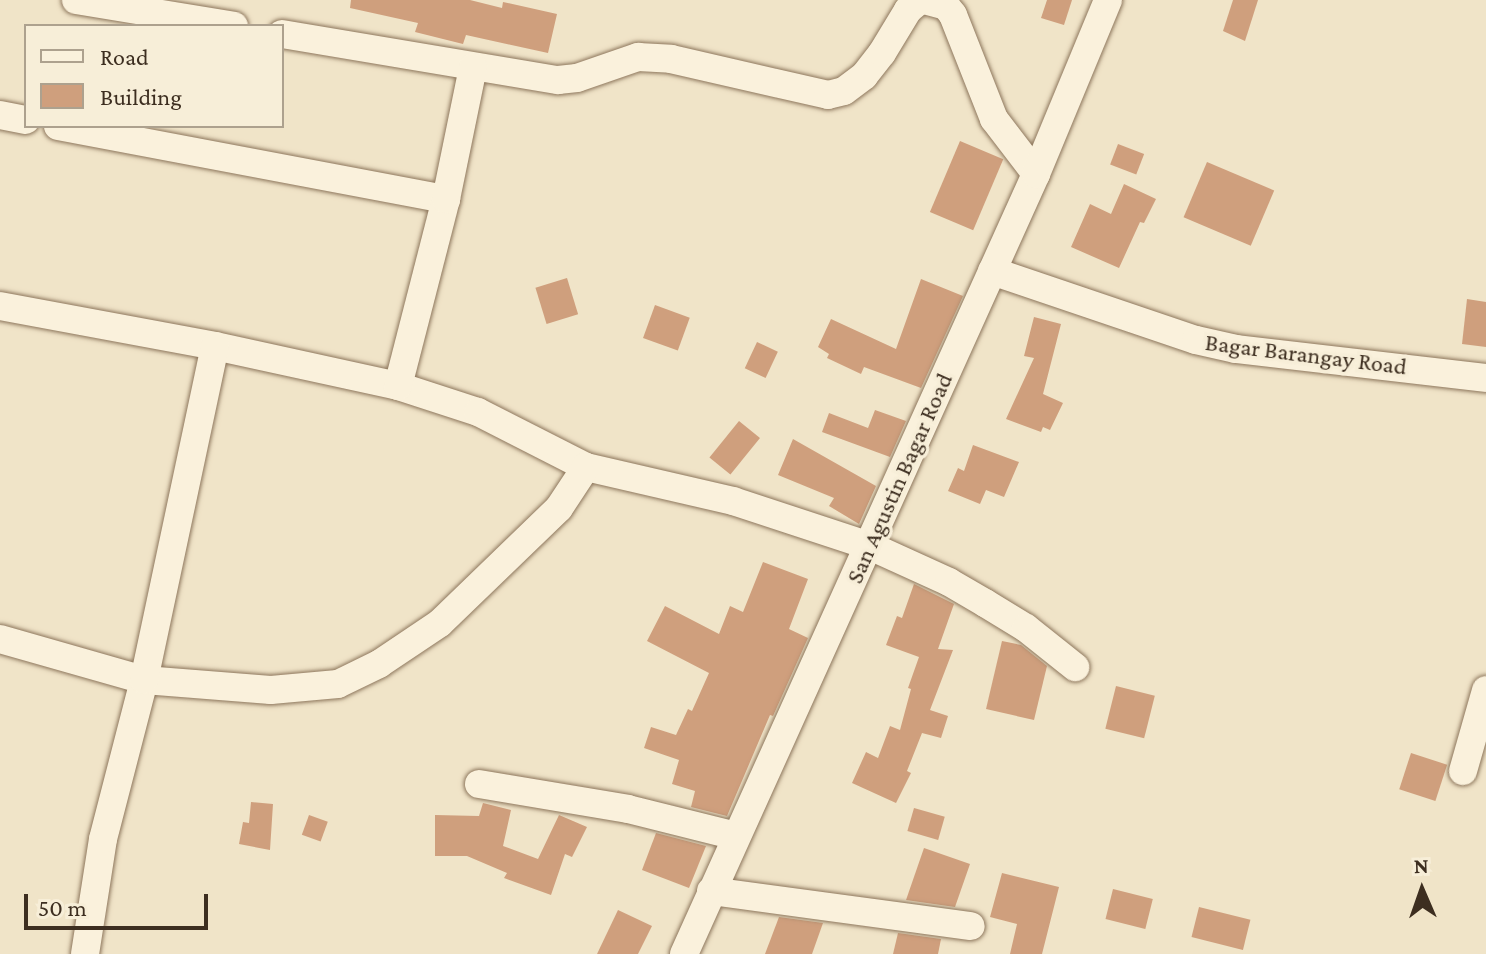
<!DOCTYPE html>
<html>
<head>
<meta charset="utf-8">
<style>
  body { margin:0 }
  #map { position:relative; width:1486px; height:954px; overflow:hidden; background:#f0e4c8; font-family:"Crimson Pro",serif }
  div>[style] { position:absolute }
  .building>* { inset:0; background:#cf9f7d; transform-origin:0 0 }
  .roads { filter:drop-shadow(0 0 2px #8d765c) drop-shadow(0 0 2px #8d765c) }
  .minor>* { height:28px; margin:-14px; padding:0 14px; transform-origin:14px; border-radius:14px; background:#faf1dc }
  span { translate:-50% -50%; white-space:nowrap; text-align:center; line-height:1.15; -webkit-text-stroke:7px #f7eed8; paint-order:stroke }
  .street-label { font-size:24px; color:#3d2e20 }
  .legend { position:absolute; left:24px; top:24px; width:260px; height:104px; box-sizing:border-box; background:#f7eed8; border:2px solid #ada18e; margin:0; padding:10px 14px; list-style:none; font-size:24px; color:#3d2e20 }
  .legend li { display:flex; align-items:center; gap:16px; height:40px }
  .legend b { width:40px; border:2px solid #ada18e }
  .north { position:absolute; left:1382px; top:850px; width:80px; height:80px; -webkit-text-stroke:6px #f7eed8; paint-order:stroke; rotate:358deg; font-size:22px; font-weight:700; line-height:32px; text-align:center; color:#3d2e20 }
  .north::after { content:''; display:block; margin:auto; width:28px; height:36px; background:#3d2e20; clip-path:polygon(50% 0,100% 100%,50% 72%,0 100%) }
  .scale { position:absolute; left:24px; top:894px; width:184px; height:36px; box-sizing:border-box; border:4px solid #3d2e20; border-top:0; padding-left:10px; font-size:24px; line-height:28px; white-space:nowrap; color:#3d2e20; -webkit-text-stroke:6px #f7eed8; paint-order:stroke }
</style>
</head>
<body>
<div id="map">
  <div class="building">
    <div style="clip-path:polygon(351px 0,470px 0,502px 8px,503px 2px,557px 14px,548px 53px,466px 35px,463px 44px,415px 32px,418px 23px,350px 8px)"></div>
    <div style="clip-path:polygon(1047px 0,1072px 0,1064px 25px,1041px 18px)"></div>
    <div style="clip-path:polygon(1233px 0,1258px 0,1245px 41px,1223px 31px)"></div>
    <div style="left:960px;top:141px;width:47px;height:77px;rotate:23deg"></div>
    <div style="left:1118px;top:144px;width:28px;height:22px;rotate:21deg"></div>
    <div style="left:1207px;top:162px;width:73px;height:60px;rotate:23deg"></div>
    <div style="clip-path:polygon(1124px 184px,1156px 199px,1144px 223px,1140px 222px,1119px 268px,1071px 247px,1090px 204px,1111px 214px)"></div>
    <div style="left:567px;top:278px;width:38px;height:33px;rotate:73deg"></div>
    <div style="clip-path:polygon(921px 279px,963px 296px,921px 388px,864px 367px,861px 374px,827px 358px,829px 354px,818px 347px,831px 319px,896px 349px)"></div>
    <div style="clip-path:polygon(1467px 299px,1486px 302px,1486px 347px,1462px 344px)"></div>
    <div style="left:655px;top:305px;width:37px;height:35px;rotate:20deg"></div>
    <div style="clip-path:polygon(1034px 317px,1061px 324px,1043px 394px,1063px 403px,1050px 430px,1043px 427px,1041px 432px,1006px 419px,1034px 358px,1024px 356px)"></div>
    <div style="left:757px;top:342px;width:23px;height:29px;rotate:25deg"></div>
    <div style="clip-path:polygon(875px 410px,906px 421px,890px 457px,822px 432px,829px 413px,868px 428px)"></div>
    <div style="left:739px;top:421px;width:27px;height:47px;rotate:39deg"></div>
    <div style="clip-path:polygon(793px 439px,876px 486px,859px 524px,829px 506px,834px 498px,778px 475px)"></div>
    <div style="clip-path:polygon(973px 445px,1019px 462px,1004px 497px,986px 490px,980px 504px,948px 491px,958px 468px,964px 471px)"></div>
    <div style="clip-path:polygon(763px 562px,808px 579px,789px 629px,808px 638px,773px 716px,770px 715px,727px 816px,691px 807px,695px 791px,672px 784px,679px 760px,644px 748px,651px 727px,676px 735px,688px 709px,692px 711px,709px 673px,647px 641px,665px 606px,719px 634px,730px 606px,743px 612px)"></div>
    <div style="clip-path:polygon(914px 584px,954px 604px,938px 649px,953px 650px,930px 710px,948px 716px,941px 738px,922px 733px,907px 771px,911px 773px,896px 803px,852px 783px,866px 752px,878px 758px,890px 726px,900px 730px,911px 689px,908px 688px,919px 657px,886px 645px,897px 616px,902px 618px)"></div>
    <div style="clip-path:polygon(1002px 641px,1021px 645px,1047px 666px,1034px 720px,986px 709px)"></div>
    <div style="left:1116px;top:686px;width:40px;height:44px;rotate:14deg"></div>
    <div style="left:1411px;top:753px;width:38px;height:38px;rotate:18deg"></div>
    <div style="clip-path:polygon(251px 802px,273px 804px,270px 850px,239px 844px,243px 822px,249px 823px)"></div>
    <div style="clip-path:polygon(483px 803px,511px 810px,503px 846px,538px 859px,559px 815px,587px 827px,572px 857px,565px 854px,551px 895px,504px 878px,507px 873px,467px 856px,435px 856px,435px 815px,479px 816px)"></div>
    <div style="left:914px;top:808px;width:32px;height:24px;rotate:16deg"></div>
    <div style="left:309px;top:815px;width:20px;height:21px;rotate:20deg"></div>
    <div style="clip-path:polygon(656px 833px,706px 846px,689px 888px,642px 870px)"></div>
    <div style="clip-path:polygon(924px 848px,970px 864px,955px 907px,906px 900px)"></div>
    <div style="clip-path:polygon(1002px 873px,1059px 887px,1042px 954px,1010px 954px,1017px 924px,990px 917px)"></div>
    <div style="left:1113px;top:889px;width:41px;height:31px;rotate:14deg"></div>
    <div style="left:1199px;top:907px;width:53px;height:31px;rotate:14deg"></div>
    <div style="clip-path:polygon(618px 910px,652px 926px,638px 954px,597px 954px)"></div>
    <div style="clip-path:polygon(779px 917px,823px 923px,812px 954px,765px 954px)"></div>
    <div style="clip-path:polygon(898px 933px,941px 939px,938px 954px,893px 954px)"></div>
  </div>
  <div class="roads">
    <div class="minor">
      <div style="left:76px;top:0;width:160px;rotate:9.3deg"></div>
      <div style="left:924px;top:0;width:23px;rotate:15deg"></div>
      <div style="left:946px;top:6px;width:11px;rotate:52deg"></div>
      <div style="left:953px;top:15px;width:112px;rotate:68.5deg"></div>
      <div style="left:994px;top:119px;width:69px;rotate:52.6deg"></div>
      <div style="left:282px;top:34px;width:280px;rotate:9.5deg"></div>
      <div style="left:558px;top:80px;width:19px;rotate:-6deg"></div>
      <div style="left:577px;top:78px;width:65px;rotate:-19deg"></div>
      <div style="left:638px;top:57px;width:33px;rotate:3deg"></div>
      <div style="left:671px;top:59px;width:161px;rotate:12.9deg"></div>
      <div style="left:828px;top:95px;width:16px;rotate:-14deg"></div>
      <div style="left:844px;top:91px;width:25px;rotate:-37deg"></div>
      <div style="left:864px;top:76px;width:29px;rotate:-52deg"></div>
      <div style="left:882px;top:53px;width:50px;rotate:-58.8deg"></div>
      <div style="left:908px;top:10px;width:16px;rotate:-40deg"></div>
      <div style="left:0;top:115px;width:26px;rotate:11deg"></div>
      <div style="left:58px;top:126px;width:395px;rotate:10.7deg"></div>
      <div style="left:992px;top:271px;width:215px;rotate:18.7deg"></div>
      <div style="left:1196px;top:340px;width:41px;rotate:12.7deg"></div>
      <div style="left:1236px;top:349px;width:252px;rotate:6.6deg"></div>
      <div style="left:0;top:306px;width:219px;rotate:10.5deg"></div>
      <div style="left:215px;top:346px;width:187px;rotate:12.3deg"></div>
      <div style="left:398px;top:386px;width:84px;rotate:18deg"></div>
      <div style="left:478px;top:412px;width:121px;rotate:27deg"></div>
      <div style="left:586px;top:467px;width:151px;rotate:13deg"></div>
      <div style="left:733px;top:501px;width:144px;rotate:18.2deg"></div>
      <div style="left:870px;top:546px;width:87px;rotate:24.5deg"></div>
      <div style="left:949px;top:582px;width:42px;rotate:30.3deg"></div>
      <div style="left:985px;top:603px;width:48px;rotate:31.4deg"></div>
      <div style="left:1026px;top:628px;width:63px;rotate:38.5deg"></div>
      <div style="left:398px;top:386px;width:193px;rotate:-75.6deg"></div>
      <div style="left:446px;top:199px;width:134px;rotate:-78.4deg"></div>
      <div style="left:0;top:639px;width:150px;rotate:15.9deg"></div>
      <div style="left:144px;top:680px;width:127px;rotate:4.5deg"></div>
      <div style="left:271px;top:690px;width:67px;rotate:-5.1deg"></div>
      <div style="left:338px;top:684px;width:46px;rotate:-26deg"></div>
      <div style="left:379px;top:664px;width:73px;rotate:-33.9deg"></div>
      <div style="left:440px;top:623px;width:165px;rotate:-44deg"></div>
      <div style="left:559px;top:508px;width:49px;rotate:-56.6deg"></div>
      <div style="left:1463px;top:771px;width:84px;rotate:-74.1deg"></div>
      <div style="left:479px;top:784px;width:151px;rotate:9.5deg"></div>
      <div style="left:628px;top:809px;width:111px;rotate:14deg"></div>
      <div style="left:711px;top:891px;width:262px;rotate:7.7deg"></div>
      <div style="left:85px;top:954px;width:116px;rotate:-81.1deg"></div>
      <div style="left:103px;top:839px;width:164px;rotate:-75.5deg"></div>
      <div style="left:144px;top:680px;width:341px;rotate:-78deg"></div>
      <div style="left:684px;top:954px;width:856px;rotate:-65.71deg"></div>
      <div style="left:1036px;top:174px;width:188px;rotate:-67.5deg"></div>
    </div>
  </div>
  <div class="street-label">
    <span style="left:1306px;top:354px;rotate:7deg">Bagar Barangay Road</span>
    <span style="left:899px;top:478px;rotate:-66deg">San Agustin Bagar Road</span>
  </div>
  <ul class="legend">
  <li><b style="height:10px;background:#faf1dc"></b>Road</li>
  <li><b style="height:22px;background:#cf9f7d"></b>Building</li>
  </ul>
  <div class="north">N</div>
  <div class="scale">50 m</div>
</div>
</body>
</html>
